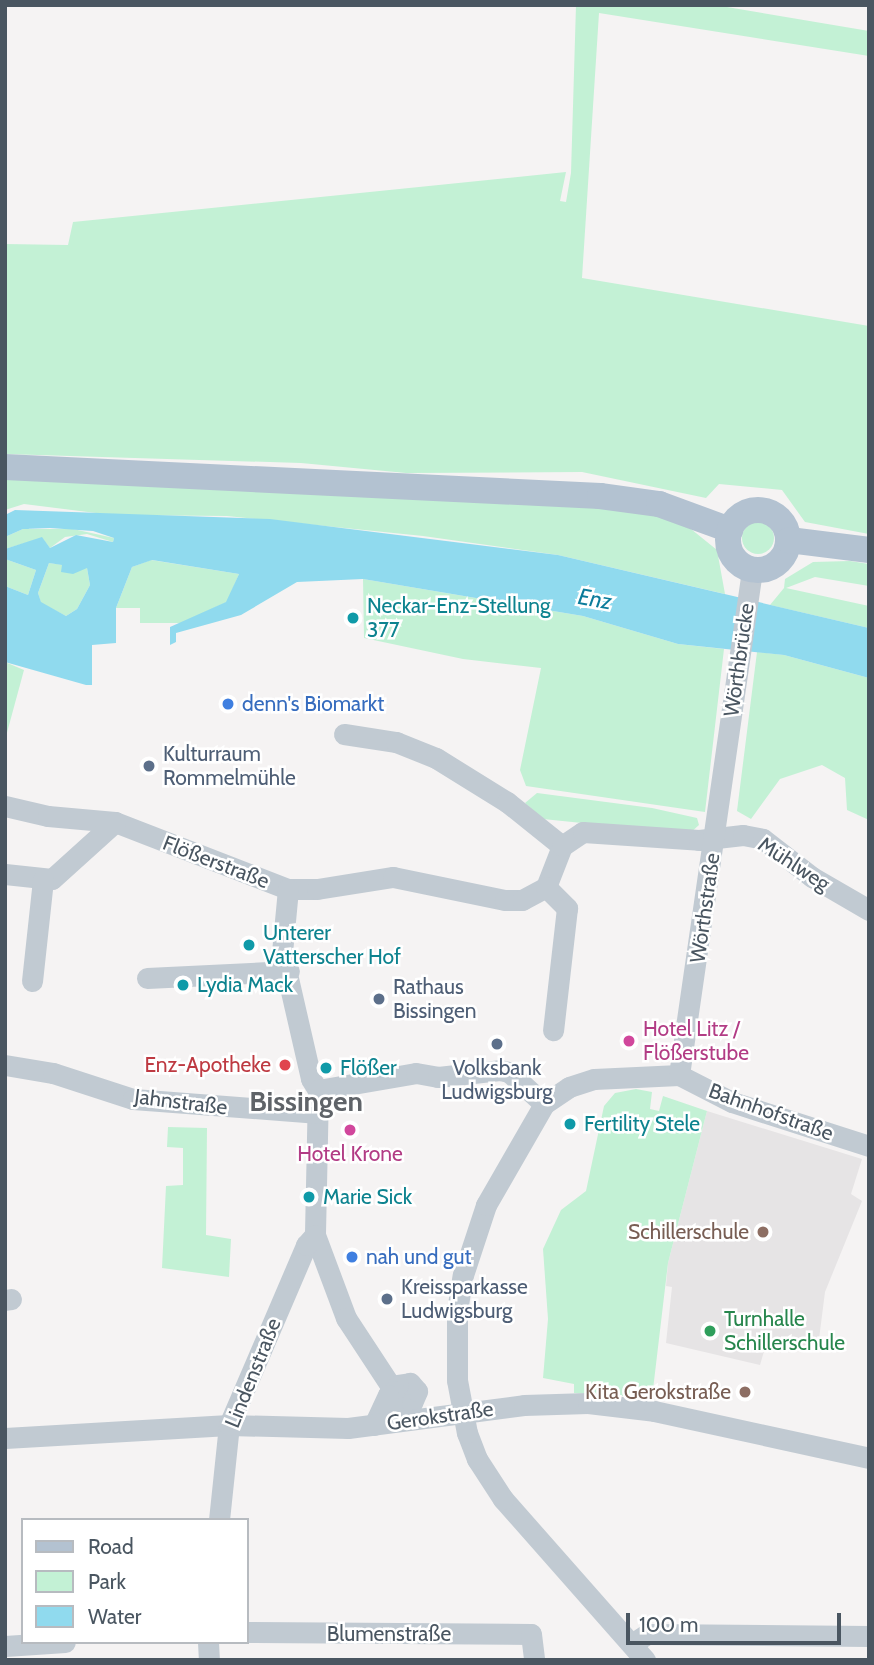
<!DOCTYPE html>
<html>
<head>
<meta charset="utf-8">
<style>
  body { margin:0 }
  #map { position:relative; width:874px; height:1665px; overflow:hidden; background:#f5f3f3; font-family:Cabin,sans-serif }
  div>[style] { position:absolute }
  .education>* { inset:0; background:#e6e4e5 }
  .green>* { inset:0; background:#c3f1d5 }
  .round { border-radius:50% }
  .water>* { inset:0; background:#90daee }
  .minor>* { height:21px; margin:-10.5px; padding:0 10.5px; transform-origin:10.5px; border-radius:10.5px; background:#c1cad2 }
  .major>* { height:26px; margin:-13px; padding:0 13px; transform-origin:13px; border-radius:13px; background:#b3c2d1 }
  .major>.ring { margin:-13px; padding:0; box-sizing:content-box; background:none; border:26px solid #b3c2d1; border-radius:50% }
  .dots>* { width:19px; height:19px; translate:-50% -50%; box-sizing:border-box; border:4px solid #fff; border-radius:50% }
  span { translate:-50% -50%; white-space:nowrap; text-align:center; line-height:1.15; -webkit-text-stroke:5px #fff; paint-order:stroke }
  .culture-label { font-size:21px; color:#0d838f }
  .left { translate:0 -50%; text-align:left }
  .street-label { font-size:21px; color:#4a5661 }
  .shop-label { font-size:21px; color:#366cbe }
  .service-label { font-size:21px; color:#4e5e75 }
  .hotel-label { font-size:21px; color:#b23c85 }
  .health-label { font-size:21px; color:#be3a42 }
  .right { translate:-100% -50%; text-align:right }
  .education-label { font-size:21px; color:#785e54 }
  .leisure-label { font-size:21px; color:#27864d }
  .water-label { font-size:23px; color:#0c7c9b; font-style:italic }
  .district-label { font-size:28px; color:#5f6368; font-weight:700 }
  .frame { position:absolute; inset:0; border:7px solid #4a5661; pointer-events:none }
  .legend { position:absolute; left:21px; top:1518px; width:228px; height:126px; box-sizing:border-box; background:#fff; border:2px solid #b7bbc0; margin:0; padding:9px 12px; list-style:none; font-size:21px; color:#4a5661 }
  .legend li { display:flex; align-items:center; gap:14px; height:35px }
  .legend b { width:35px; border:2px solid #b7bbc0 }
  .scale { position:absolute; left:626px; top:1613px; width:215px; height:32px; box-sizing:border-box; border:4px solid #4a5661; border-top:0; padding-left:9px; font-size:21px; line-height:24px; white-space:nowrap; color:#4a5661; -webkit-text-stroke:5px #fff; paint-order:stroke }
</style>
</head>
<body>
<div id="map">
  <div class="education">
    <div style="clip-path:polygon(707px 1111px,862px 1159px,851px 1194px,862px 1201px,825px 1292px,818px 1347px,767px 1341px,760px 1365px,666px 1343px,672px 1287px,666px 1286px,668px 1263px)"></div>
  </div>
  <div class="green">
    <div style="clip-path:polygon(576px 5px,715px 5px,869px 31px,869px 56px,599px 13px,582px 278px,869px 326px,869px 534px,805px 522px,782px 490px,719px 484px,706px 498px,582px 472px,406px 473px,301px 463px,5px 454px,5px 244px,68px 245px,73px 222px,566px 172px,560px 201px,566px 202px,571px 173px)"></div>
    <div style="clip-path:polygon(5px 474px,424px 491px,656px 514px,686px 525px,717px 550px,725px 594px,558px 555px,423px 536px,227px 516px,112px 515px,24px 504px,5px 510px)"></div>
    <div class="round" style="left:742px;top:522px;width:32px;height:32px"></div>
    <div style="clip-path:polygon(23px 529px,73px 529px,114px 538px,113px 542px,87px 534px,65px 537px,50px 548px,42px 538px,5px 549px,5px 537px)"></div>
    <div style="clip-path:polygon(5px 559px,36px 570px,28px 595px,5px 586px)"></div>
    <div style="clip-path:polygon(151px 560px,239px 574px,227px 602px,181px 623px,140px 623px,140px 608px,116px 608px,132px 567px)"></div>
    <div style="clip-path:polygon(850px 561px,869px 564px,869px 586px,815px 577px,786px 588px,869px 606px,869px 628px,770px 605px,784px 588px,785px 579px,813px 562px)"></div>
    <div style="clip-path:polygon(49px 563px,87px 568px,90px 585px,77px 609px,66px 616px,41px 603px,38px 593px)"></div>
    <div style="clip-path:polygon(363px 579px,583px 616px,678px 644px,724px 649px,705px 812px,526px 786px,520px 770px,541px 668px,463px 659px,364px 638px)"></div>
    <div style="clip-path:polygon(757px 652px,784px 655px,869px 678px,869px 820px,847px 810px,845px 778px,822px 765px,780px 779px,751px 819px,737px 811px)"></div>
    <div style="clip-path:polygon(5px 662px,24px 670px,5px 740px)"></div>
    <div style="clip-path:polygon(537px 793px,652px 808px,697px 818px,699px 825px,689px 834px,543px 819px,525px 803px)"></div>
    <div style="clip-path:polygon(636px 1089px,652px 1092px,650px 1109px,659px 1111px,663px 1096px,707px 1111px,668px 1263px,652px 1398px,574px 1393px,574px 1384px,543px 1378px,548px 1319px,543px 1249px,561px 1210px,586px 1191px,604px 1106px,615px 1093px)"></div>
    <div style="clip-path:polygon(168px 1127px,207px 1128px,206px 1235px,231px 1239px,229px 1277px,162px 1268px,166px 1186px,183px 1185px,183px 1148px,167px 1147px)"></div>
  </div>
  <div class="water">
    <div style="clip-path:polygon(evenodd,15px 510px,270px 519px,558px 555px,869px 628px,869px 678px,784px 655px,678px 644px,583px 616px,363px 579px,297px 582px,241px 615px,176px 633px,176px 642px,170px 645px,170px 627px,226px 602px,239px 574px,152px 560px,132px 567px,116px 608px,116px 643px,92px 645px,92px 685px,86px 685px,5px 662px,5px 586px,28px 595px,36px 570px,5px 559px,5px 549px,42px 537px,50px 548px,76px 535px,113px 542px,114px 538px,93px 531px,50px 528px,23px 529px,5px 537px,5px 515px,15px 510px,49px 563px,62px 565px,61px 572px,73px 574px,87px 568px,90px 585px,77px 609px,66px 616px,41px 602px,38px 593px,49px 563px)"></div>
  </div>
  <div class="minor">
    <div style="left:344px;top:734px;width:53px;rotate:8.7deg"></div>
    <div style="left:396px;top:742px;width:43px;rotate:21.8deg"></div>
    <div style="left:436px;top:758px;width:84px;rotate:31.8deg"></div>
    <div style="left:507px;top:802px;width:70px;rotate:38.7deg"></div>
    <div style="left:5px;top:806px;width:44px;rotate:13.1deg"></div>
    <div style="left:48px;top:816px;width:67px;rotate:5.1deg"></div>
    <div style="left:115px;top:822px;width:186px;rotate:21.2deg"></div>
    <div style="left:288px;top:889px;width:29px"></div>
    <div style="left:317px;top:889px;width:77px;rotate:-9deg"></div>
    <div style="left:393px;top:877px;width:114px;rotate:11.6deg"></div>
    <div style="left:505px;top:900px;width:17px"></div>
    <div style="left:522px;top:900px;width:27px;rotate:-28deg"></div>
    <div style="left:546px;top:887px;width:44px;rotate:-68.7deg"></div>
    <div style="left:562px;top:846px;width:25px;rotate:-34deg"></div>
    <div style="left:583px;top:832px;width:116px;rotate:3.9deg"></div>
    <div style="left:699px;top:840px;width:44px;rotate:-6.5deg"></div>
    <div style="left:743px;top:835px;width:20px;rotate:11deg"></div>
    <div style="left:763px;top:839px;width:62px;rotate:37.8deg"></div>
    <div style="left:812px;top:877px;width:66px;rotate:30.1deg"></div>
    <div style="left:5px;top:874px;width:47px;rotate:6.1deg"></div>
    <div style="left:52px;top:879px;width:85px;rotate:-42.1deg"></div>
    <div style="left:546px;top:887px;width:30px;rotate:45deg"></div>
    <div style="left:567px;top:908px;width:123px;rotate:96.5deg"></div>
    <div style="left:288px;top:889px;width:63px;rotate:95.4deg"></div>
    <div style="left:282px;top:952px;width:130px;rotate:77.1deg"></div>
    <div style="left:311px;top:1079px;width:13px;rotate:58deg"></div>
    <div style="left:318px;top:1090px;width:145px;rotate:91.2deg"></div>
    <div style="left:315px;top:1235px;width:89px;rotate:69.5deg"></div>
    <div style="left:346px;top:1318px;width:87px;rotate:56.7deg"></div>
    <div style="left:394px;top:1391px;width:10px;rotate:73deg"></div>
    <div style="left:397px;top:1401px;width:15px;rotate:8deg"></div>
    <div style="left:412px;top:1403px;width:13px;rotate:-67deg"></div>
    <div style="left:417px;top:1391px;width:11px;rotate:-131deg"></div>
    <div style="left:410px;top:1383px;width:12px;rotate:171deg"></div>
    <div style="left:398px;top:1385px;width:7px;rotate:124deg"></div>
    <div style="left:394px;top:1391px;width:7px;rotate:146deg"></div>
    <div style="left:388px;top:1395px;width:33px;rotate:115deg"></div>
    <div style="left:147px;top:978px;width:142px;rotate:-2.8deg"></div>
    <div style="left:32px;top:981px;width:102px;rotate:-83.8deg"></div>
    <div style="left:5px;top:1065px;width:49px;rotate:9.5deg"></div>
    <div style="left:53px;top:1073px;width:84px;rotate:18deg"></div>
    <div style="left:133px;top:1099px;width:186px;rotate:4.3deg"></div>
    <div style="left:679px;top:1075px;width:510px;rotate:-81.77deg"></div>
    <div style="left:318px;top:1090px;width:99px;rotate:-9.8deg"></div>
    <div style="left:416px;top:1073px;width:22px;rotate:10deg"></div>
    <div style="left:438px;top:1077px;width:62px;rotate:-6.4deg"></div>
    <div style="left:500px;top:1070px;width:9px;rotate:13deg"></div>
    <div style="left:509px;top:1072px;width:47px;rotate:42.4deg"></div>
    <div style="left:5px;top:1300px;width:6px;rotate:-9deg"></div>
    <div style="left:5px;top:1438px;width:224px;rotate:-3.3deg"></div>
    <div style="left:229px;top:1425px;width:119px;rotate:1.4deg"></div>
    <div style="left:348px;top:1428px;width:177px;rotate:-7.4deg"></div>
    <div style="left:524px;top:1405px;width:64px;rotate:-1.8deg"></div>
    <div style="left:588px;top:1403px;width:66px;rotate:6.9deg"></div>
    <div style="left:654px;top:1411px;width:220px;rotate:12.3deg"></div>
    <div style="left:219px;top:1520px;width:96px;rotate:-84deg"></div>
    <div style="left:229px;top:1425px;width:196px;rotate:-66.8deg"></div>
    <div style="left:306px;top:1245px;width:13px;rotate:-48deg"></div>
    <div style="left:247px;top:1632px;width:284px;rotate:0.4deg"></div>
    <div style="left:531px;top:1634px;width:26px;rotate:83deg"></div>
    <div style="left:208px;top:1642px;width:18px;rotate:87deg"></div>
    <div style="left:632px;top:1644px;width:18px;rotate:-34deg"></div>
    <div style="left:647px;top:1634px;width:222px;rotate:0.5deg"></div>
    <div style="left:5px;top:1646px;width:60px;rotate:-3.8deg"></div>
    <div style="left:645px;top:1660px;width:215px;rotate:-131.4deg"></div>
    <div style="left:503px;top:1499px;width:48px;rotate:-123deg"></div>
    <div style="left:477px;top:1459px;width:28px;rotate:-111deg"></div>
    <div style="left:467px;top:1433px;width:54px;rotate:-100.7deg"></div>
    <div style="left:457px;top:1380px;width:69px;rotate:-90deg"></div>
    <div style="left:457px;top:1311px;width:36px;rotate:-81deg"></div>
    <div style="left:463px;top:1275px;width:74px;rotate:-71.8deg"></div>
    <div style="left:486px;top:1205px;width:116px;rotate:-60.1deg"></div>
    <div style="left:544px;top:1104px;width:30px;rotate:-34deg"></div>
    <div style="left:569px;top:1087px;width:26px;rotate:-18deg"></div>
    <div style="left:594px;top:1079px;width:85px;rotate:-2.7deg"></div>
    <div style="left:679px;top:1075px;width:59px;rotate:27deg"></div>
    <div style="left:732px;top:1102px;width:144px;rotate:17.8deg"></div>
  </div>
  <div class="major">
    <div style="left:5px;top:467px;width:596px;rotate:2.79deg"></div>
    <div style="left:600px;top:496px;width:60px;rotate:7.7deg"></div>
    <div style="left:659px;top:504px;width:76px;rotate:20.1deg"></div>
    <div class="ring" style="left:728px;top:510px;width:34px;height:34px"></div>
    <div style="left:789px;top:540px;width:81px;rotate:7.1deg"></div>
  </div>
  <div class="dots">
    <div style="left:353px;top:618px;background:#0f9aa8"></div>
    <div style="left:228px;top:704px;background:#3f7fe0"></div>
    <div style="left:149px;top:766px;background:#5c6f8a"></div>
    <div style="left:249px;top:945px;background:#0f9aa8"></div>
    <div style="left:183px;top:985px;background:#0f9aa8"></div>
    <div style="left:379px;top:999px;background:#5c6f8a"></div>
    <div style="left:629px;top:1041px;background:#d1479c"></div>
    <div style="left:497px;top:1044px;background:#5c6f8a"></div>
    <div style="left:285px;top:1065px;background:#e0444e"></div>
    <div style="left:326px;top:1068px;background:#0f9aa8"></div>
    <div style="left:570px;top:1124px;background:#0f9aa8"></div>
    <div style="left:350px;top:1130px;background:#d1479c"></div>
    <div style="left:309px;top:1197px;background:#0f9aa8"></div>
    <div style="left:763px;top:1232px;background:#8d6e63"></div>
    <div style="left:352px;top:1257px;background:#3f7fe0"></div>
    <div style="left:387px;top:1299px;background:#5c6f8a"></div>
    <div style="left:710px;top:1331px;background:#2e9e5b"></div>
    <div style="left:745px;top:1392px;background:#8d6e63"></div>
  </div>
  <div class="culture-label">
    <span class="left" style="left:367px;top:618px">Neckar-Enz-Stellung<br>377</span>
    <span class="left" style="left:263px;top:945px">Unterer<br>Vatterscher Hof</span>
    <span class="left" style="left:197px;top:985px">Lydia Mack</span>
    <span class="left" style="left:340px;top:1068px">Flößer</span>
    <span class="left" style="left:584px;top:1124px">Fertility Stele</span>
    <span class="left" style="left:323px;top:1197px">Marie Sick</span>
  </div>
  <div class="street-label">
    <span style="left:739px;top:660px;rotate:-82deg">Wörthbrücke</span>
    <span style="left:216px;top:862px;rotate:21deg">Flößerstraße</span>
    <span style="left:794px;top:864px;rotate:33deg">Mühlweg</span>
    <span style="left:705px;top:908px;rotate:-82deg">Wörthstraße</span>
    <span style="left:181px;top:1102px;rotate:7deg">Jahnstraße</span>
    <span style="left:771px;top:1112px;rotate:20deg">Bahnhofstraße</span>
    <span style="left:253px;top:1373px;rotate:-68deg">Lindenstraße</span>
    <span style="left:440px;top:1416px;rotate:-8deg">Gerokstraße</span>
    <span style="left:389px;top:1634px">Blumenstraße</span>
  </div>
  <div class="shop-label">
    <span class="left" style="left:242px;top:704px">denn's Biomarkt</span>
    <span class="left" style="left:366px;top:1257px">nah und gut</span>
  </div>
  <div class="service-label">
    <span class="left" style="left:163px;top:766px">Kulturraum<br>Rommelmühle</span>
    <span class="left" style="left:393px;top:999px">Rathaus<br>Bissingen</span>
    <span style="left:497px;top:1080px">Volksbank<br>Ludwigsburg</span>
    <span class="left" style="left:401px;top:1299px">Kreissparkasse<br>Ludwigsburg</span>
  </div>
  <div class="hotel-label">
    <span class="left" style="left:643px;top:1041px">Hotel Litz /<br>Flößerstube</span>
    <span style="left:350px;top:1154px">Hotel Krone</span>
  </div>
  <div class="health-label">
    <span class="right" style="left:271px;top:1065px">Enz-Apotheke</span>
  </div>
  <div class="education-label">
    <span class="right" style="left:749px;top:1232px">Schillerschule</span>
    <span class="right" style="left:731px;top:1392px">Kita Gerokstraße</span>
  </div>
  <div class="leisure-label">
    <span class="left" style="left:724px;top:1331px">Turnhalle<br>Schillerschule</span>
  </div>
  <div class="water-label">
    <span style="left:595px;top:599px;rotate:10deg">Enz</span>
  </div>
  <div class="district-label">
    <span style="left:306px;top:1101px">Bissingen</span>
  </div>
  <div class="frame"></div>
  <ul class="legend">
  <li><b style="height:9px;background:#b3c2d1"></b>Road</li>
  <li><b style="height:19px;background:#c3f1d5"></b>Park</li>
  <li><b style="height:19px;background:#90daee"></b>Water</li>
  </ul>
  <div class="scale">100 m</div>
</div>
</body>
</html>
